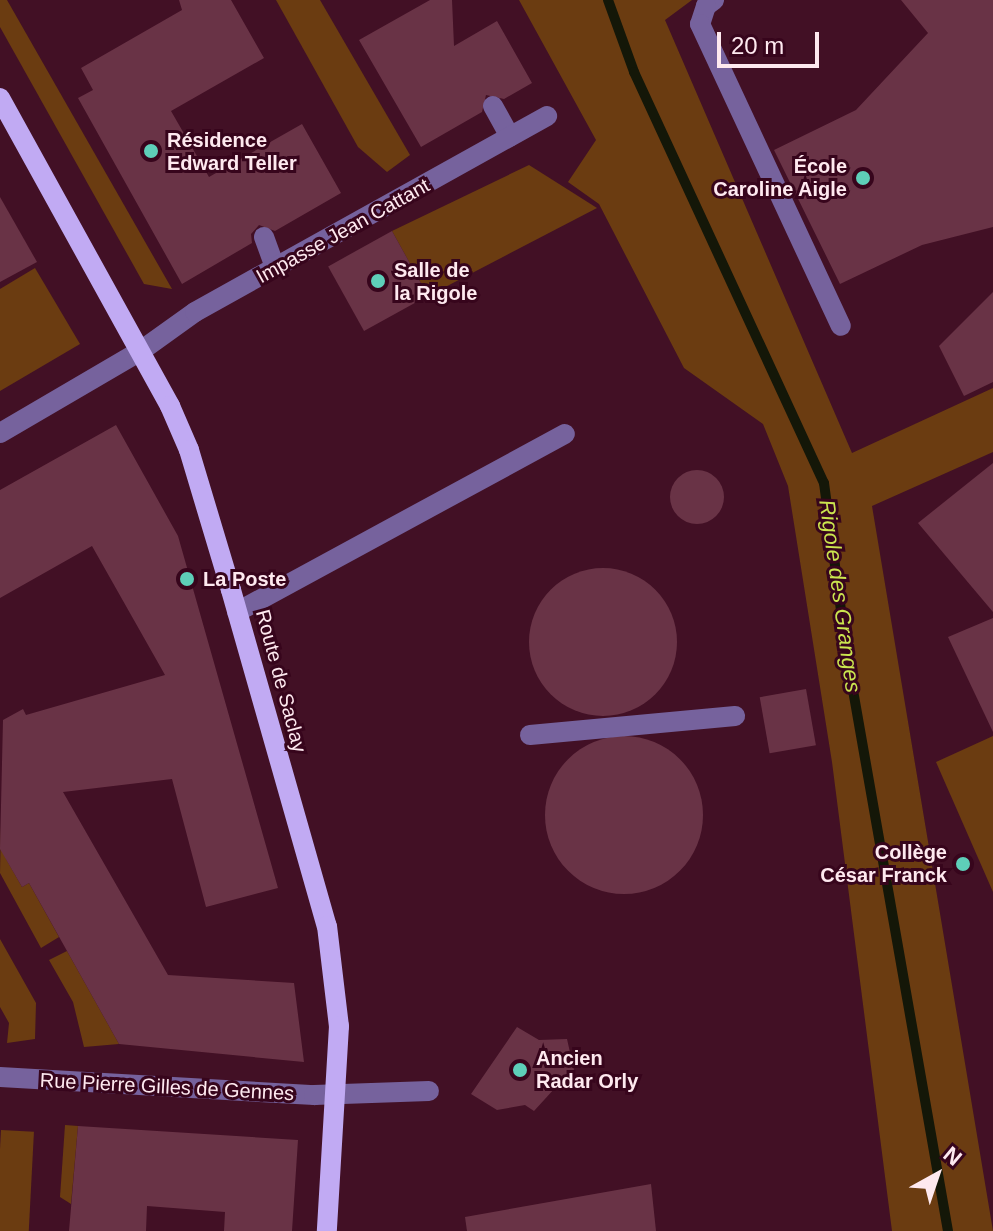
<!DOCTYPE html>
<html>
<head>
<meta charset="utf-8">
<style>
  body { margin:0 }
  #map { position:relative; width:993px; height:1231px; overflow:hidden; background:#421025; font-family:Helvetica,sans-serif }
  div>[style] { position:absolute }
  .green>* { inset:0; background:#6b3c11; transform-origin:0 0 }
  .stream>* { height:10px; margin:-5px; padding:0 5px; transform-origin:5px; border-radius:5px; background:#141708 }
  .building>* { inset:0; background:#693346; transform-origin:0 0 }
  .round { border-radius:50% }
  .minor>* { height:20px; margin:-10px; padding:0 10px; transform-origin:10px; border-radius:10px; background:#76629d }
  .major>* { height:20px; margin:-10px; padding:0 10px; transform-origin:10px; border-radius:10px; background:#c1aaf3 }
  .dots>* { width:22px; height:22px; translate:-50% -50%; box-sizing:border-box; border:4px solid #37051c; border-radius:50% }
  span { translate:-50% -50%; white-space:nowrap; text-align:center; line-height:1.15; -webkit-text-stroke:6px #37051c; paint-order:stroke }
  .poi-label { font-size:20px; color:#fee9ef; font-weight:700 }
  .left { translate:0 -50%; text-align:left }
  .right { translate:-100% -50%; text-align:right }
  .street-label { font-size:20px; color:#fee9ef }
  .water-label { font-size:22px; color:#cbe54f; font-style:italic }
  .north { position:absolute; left:897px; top:1135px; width:80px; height:80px; -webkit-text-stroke:6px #37051c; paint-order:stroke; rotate:40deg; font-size:22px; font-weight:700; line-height:32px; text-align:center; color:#fee9ef }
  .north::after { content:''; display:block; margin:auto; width:28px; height:36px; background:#fee9ef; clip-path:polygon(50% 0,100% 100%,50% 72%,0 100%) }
  .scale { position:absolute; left:717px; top:32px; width:102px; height:36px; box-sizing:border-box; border:4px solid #fee9ef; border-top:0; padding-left:10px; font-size:24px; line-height:28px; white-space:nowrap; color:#fee9ef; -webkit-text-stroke:6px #37051c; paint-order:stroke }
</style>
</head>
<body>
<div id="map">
  <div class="green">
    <div style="clip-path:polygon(0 0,7px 0,172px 289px,144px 284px,0 27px)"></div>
    <div style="clip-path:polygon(276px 0,320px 0,410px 155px,387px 172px,358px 147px)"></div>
    <div style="clip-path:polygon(519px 0,692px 0,665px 20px,852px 453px,993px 388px,993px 452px,872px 506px,993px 1231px,892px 1231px,832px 762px,788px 486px,763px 424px,684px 368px,599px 204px,568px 182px,596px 140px)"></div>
    <div style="clip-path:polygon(529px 165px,597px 208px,428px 296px,392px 231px)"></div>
    <div style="clip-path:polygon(35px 268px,80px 344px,0 391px,0 289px)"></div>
    <div style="clip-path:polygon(993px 736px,993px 892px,936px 762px)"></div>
    <div style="clip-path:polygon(1px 824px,6px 859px,22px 887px,29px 883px,59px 937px,41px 948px,0 873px)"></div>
    <div style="clip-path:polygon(0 939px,36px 1003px,35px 1039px,7px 1043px,9px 1023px,0 1007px)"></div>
    <div style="clip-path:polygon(67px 951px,119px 1044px,84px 1047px,73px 1002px,49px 960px)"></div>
    <div style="clip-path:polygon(65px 1125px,78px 1126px,71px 1204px,60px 1197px)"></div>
    <div style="left:1px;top:1130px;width:33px;height:101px;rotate:3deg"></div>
  </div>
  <div class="stream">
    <div style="left:608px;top:0;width:77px;rotate:70.1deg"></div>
    <div style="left:634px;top:72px;width:453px;rotate:65.2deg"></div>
    <div style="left:824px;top:483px;width:175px;rotate:82.4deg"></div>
    <div style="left:847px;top:656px;width:584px;rotate:80.04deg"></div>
  </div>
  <div class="building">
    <div style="clip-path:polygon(179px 0,231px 0,264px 58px,171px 111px,209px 177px,302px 124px,341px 193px,275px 231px,259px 225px,251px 234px,252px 243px,182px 284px,78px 98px,93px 90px,81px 68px,182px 10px)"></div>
    <div style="clip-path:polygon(430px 0,452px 0,454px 46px,497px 21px,532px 83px,504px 99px,486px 95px,482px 112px,421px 147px,359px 40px)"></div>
    <div style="clip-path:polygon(901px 0,993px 0,993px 227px,922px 245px,840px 284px,774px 150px,856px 110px,928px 33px)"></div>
    <div style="clip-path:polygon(0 197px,37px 262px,0 282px)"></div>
    <div style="left:392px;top:231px;width:74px;height:73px;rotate:61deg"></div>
    <div style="clip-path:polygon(993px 292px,993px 382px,964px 396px,939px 346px)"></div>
    <div style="clip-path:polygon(116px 425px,178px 536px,278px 888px,206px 907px,172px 779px,63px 792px,168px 975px,294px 983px,304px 1062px,119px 1044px,29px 883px,22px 887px,0 849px,3px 720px,23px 709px,26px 715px,165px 675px,92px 546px,0 598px,0 490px)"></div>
    <div style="clip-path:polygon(993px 463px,993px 612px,918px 523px)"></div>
    <div class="round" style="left:670px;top:470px;width:54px;height:54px"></div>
    <div class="round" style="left:529px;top:568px;width:148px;height:148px"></div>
    <div style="clip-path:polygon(993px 618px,993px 732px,948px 637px)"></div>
    <div style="left:806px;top:689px;width:57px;height:47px;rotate:80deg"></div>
    <div class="round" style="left:545px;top:736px;width:158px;height:158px"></div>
    <div style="clip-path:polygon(517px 1027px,539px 1040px,567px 1039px,576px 1079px,555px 1088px,534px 1111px,525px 1105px,497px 1110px,471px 1094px)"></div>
    <div style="clip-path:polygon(78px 1126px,298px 1140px,292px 1231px,224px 1231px,225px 1212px,147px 1206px,146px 1231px,69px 1231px)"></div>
    <div style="clip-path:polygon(651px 1184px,656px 1231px,467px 1231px,465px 1217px)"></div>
  </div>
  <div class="minor">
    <div style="left:714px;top:0;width:10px;rotate:143deg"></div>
    <div style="left:706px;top:6px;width:19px;rotate:108deg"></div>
    <div style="left:700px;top:24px;width:333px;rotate:65deg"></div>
    <div style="left:493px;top:106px;width:35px;rotate:61deg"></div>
    <div style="left:264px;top:237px;width:33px;rotate:70deg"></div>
    <div style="left:0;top:433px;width:164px;rotate:-30.3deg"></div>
    <div style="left:142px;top:350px;width:65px;rotate:-35.6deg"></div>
    <div style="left:195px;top:312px;width:403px;rotate:-29.1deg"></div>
    <div style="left:237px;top:612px;width:373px;rotate:-28.5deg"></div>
    <div style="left:530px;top:735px;width:206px;rotate:-5.3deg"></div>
    <div style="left:0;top:1077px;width:315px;rotate:3.3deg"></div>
    <div style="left:314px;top:1095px;width:115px;rotate:-2deg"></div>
  </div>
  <div class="major">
    <div style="left:0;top:98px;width:352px;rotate:61.1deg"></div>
    <div style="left:170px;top:406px;width:48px;rotate:66.6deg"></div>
    <div style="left:189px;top:450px;width:146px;rotate:73.3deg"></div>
    <div style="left:231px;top:590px;width:349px;rotate:74.1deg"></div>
    <div style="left:327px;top:926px;width:101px;rotate:83.2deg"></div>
    <div style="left:339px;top:1026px;width:205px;rotate:93.4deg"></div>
  </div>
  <div class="dots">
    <div style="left:151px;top:151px;background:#5eceb8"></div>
    <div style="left:863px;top:178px;background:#5eceb8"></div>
    <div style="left:378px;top:281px;background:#5eceb8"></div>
    <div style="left:187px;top:579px;background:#5eceb8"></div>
    <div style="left:963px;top:864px;background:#5eceb8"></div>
    <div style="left:520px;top:1070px;background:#5eceb8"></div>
  </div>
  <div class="poi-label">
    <span class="left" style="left:167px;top:152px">Résidence<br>Edward Teller</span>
    <span class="right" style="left:847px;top:178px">École<br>Caroline Aigle</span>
    <span class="left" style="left:394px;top:282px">Salle de<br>la Rigole</span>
    <span class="left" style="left:203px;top:579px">La Poste</span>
    <span class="right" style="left:947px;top:864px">Collège<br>César Franck</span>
    <span class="left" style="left:536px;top:1070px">Ancien<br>Radar Orly</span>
  </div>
  <div class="street-label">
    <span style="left:343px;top:231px;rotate:-29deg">Impasse Jean Cattant</span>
    <span style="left:281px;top:681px;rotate:75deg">Route de Saclay</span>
    <span style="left:167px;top:1087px;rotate:3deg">Rue Pierre Gilles de Gennes</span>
  </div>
  <div class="water-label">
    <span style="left:840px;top:596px;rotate:82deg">Rigole des Granges</span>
  </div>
  <div class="north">N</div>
  <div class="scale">20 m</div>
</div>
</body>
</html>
